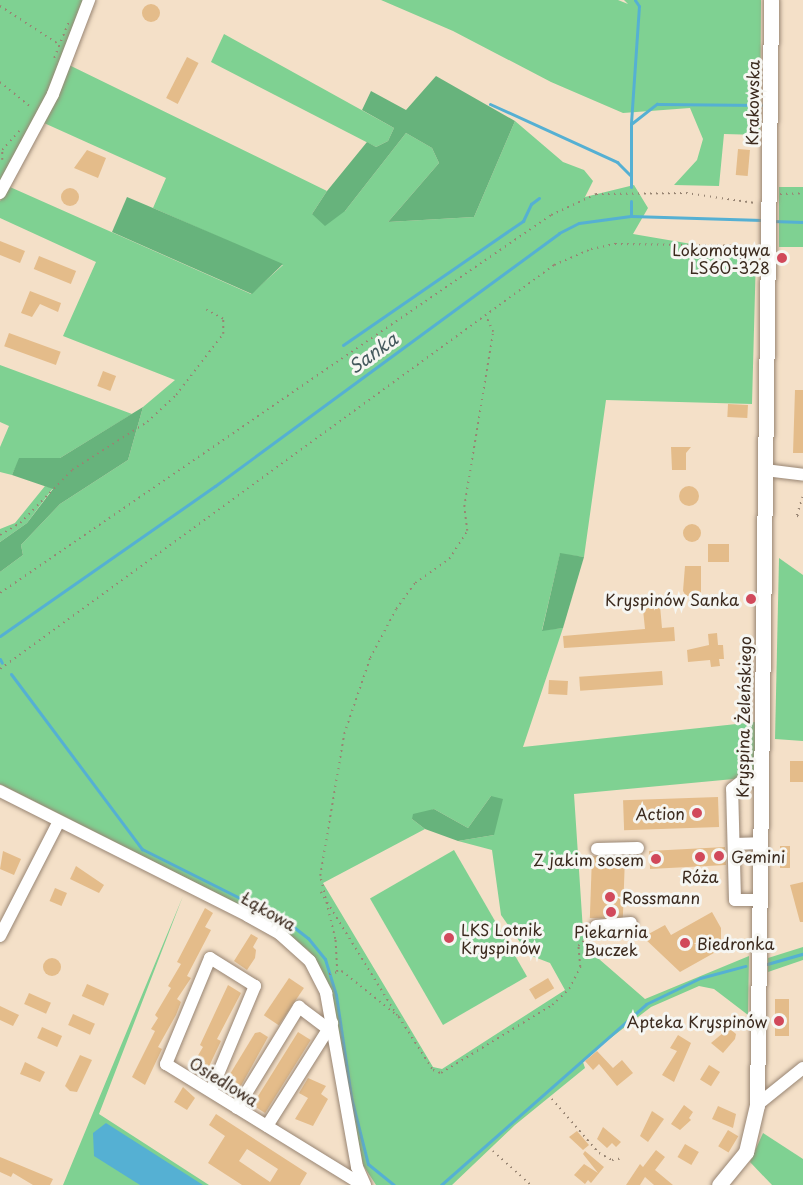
<!DOCTYPE html>
<html>
<head>
<meta charset="utf-8">
<style>
  body { margin:0 }
  #map { position:relative; width:803px; height:1185px; overflow:hidden; background:#f4e0c8; font-family:"Playpen Sans",sans-serif }
  div>[style] { position:absolute }
  .green>* { inset:0; background:#7fd192; transform-origin:0 0 }
  .forest>* { inset:0; background:#67b37c }
  .water>* { inset:0; background:#55b0d3 }
  .stream>* { height:3px; margin:-1.5px; padding:0 1.5px; transform-origin:1.5px; border-radius:1.5px; background:#55b0d3 }
  .building>* { inset:0; background:#e4bc8a; transform-origin:0 0 }
  .round { border-radius:50% }
  .path>* { height:1.5px; margin-top:-0.75px; transform-origin:0; background:repeating-linear-gradient(90deg,#988573 0 1.5px,transparent 0 6px) }
  .roads { filter:drop-shadow(0 0 2px #988573) drop-shadow(0 0 2px #988573) }
  .minor>* { height:12px; margin:-6px; padding:0 6px; transform-origin:6px; border-radius:6px; background:#fff }
  .major>* { height:15px; margin:-7.5px; padding:0 7.5px; transform-origin:7.5px; border-radius:7.5px; background:#fff }
  .dots>* { width:16px; height:16px; translate:-50% -50%; box-sizing:border-box; border:3px solid #f6f6f2; border-radius:50% }
  span { translate:-50% -50%; white-space:nowrap; text-align:center; line-height:1.15; -webkit-text-stroke:6px #f6f6f2; paint-order:stroke }
  .street-label { font-size:16px; color:#3b2a1e }
  .poi-label { font-size:16px; color:#3b2a1e }
  .right { translate:-100% -50%; text-align:right }
  .left { translate:0 -50%; text-align:left }
  .water-label { font-size:18px; color:#44595d; font-style:italic }
</style>
</head>
<body>
<div id="map">
  <div class="green">
    <div style="clip-path:polygon(0 0,84px 0,52px 85px,0 183px)"></div>
    <div style="clip-path:polygon(381px 0,618px 0,628px 4px,624px 0,761px 0,760px 135px,724px 134px,719px 186px,674px 185px,697px 160px,703px 139px,690px 108px,623px 113px,551px 82px,453px 31px)"></div>
    <div style="clip-path:polygon(224px 34px,394px 128px,388px 141px,376px 147px,211px 62px)"></div>
    <div style="clip-path:polygon(evenodd,69px 65px,327px 191px,312px 214px,345px 211px,406px 133px,432px 148px,439px 163px,388px 222px,474px 217px,515px 121px,563px 162px,584px 170px,593px 181px,585px 197px,634px 185px,648px 208px,633px 234px,756px 255px,752px 404px,606px 400px,584px 557px,560px 554px,542px 630px,563px 628px,523px 747px,755px 722px,755px 777px,574px 794px,584px 946px,645px 999px,749px 956px,748px 1015px,714px 989px,699px 986px,651px 1007px,599px 1047px,583px 1062px,585px 1068px,515px 1125px,452px 1185px,376px 1185px,363px 1165px,327px 981px,308px 950px,226px 898px,0 784px,0 572px,23px 555px,21px 545px,60px 504px,128px 460px,143px 407px,175px 380px,63px 336px,96px 262px,0 218px,0 201px,10px 187px,251px 294px,283px 265px,153px 208px,166px 178px,44px 123px,69px 65px,491px 796px,494px 835px,458px 841px,492px 850px,501px 915px,529px 955px,550px 963px,565px 990px,442px 1069px,433px 1067px,323px 883px,425px 829px,412px 819px,434px 809px,468px 828px,491px 796px)"></div>
    <div style="left:803px;top:187px;width:60px;height:24px;rotate:90deg"></div>
    <div style="clip-path:polygon(0 365px,132px 414px,60px 458px,20px 458px,12px 475px,0 472px,0 447px,9px 426px,0 422px)"></div>
    <div style="clip-path:polygon(45px 486px,53px 488px,27px 523px,0 542px,0 529px,15px 523px)"></div>
    <div style="clip-path:polygon(779px 558px,803px 575px,803px 741px,775px 739px)"></div>
    <div style="left:454px;top:850px;width:146px;height:97px;rotate:60deg"></div>
    <div style="clip-path:polygon(183px 896px,99px 1114px,209px 1185px,63px 1185px)"></div>
    <div style="clip-path:polygon(803px 947px,803px 960px,768px 972px,768px 958px)"></div>
    <div style="clip-path:polygon(763px 1133px,803px 1159px,803px 1185px,772px 1185px,750px 1162px)"></div>
  </div>
  <div class="forest">
    <div style="clip-path:polygon(436px 76px,515px 121px,474px 217px,388px 222px,439px 163px,432px 148px,406px 133px,345px 211px,325px 226px,312px 214px,327px 191px,367px 142px,376px 147px,388px 141px,394px 128px,362px 110px,371px 91px,406px 110px)"></div>
    <div style="clip-path:polygon(127px 197px,153px 208px,283px 264px,252px 294px,112px 232px)"></div>
    <div style="clip-path:polygon(143px 407px,128px 460px,60px 504px,21px 545px,23px 555px,0 572px,0 542px,27px 523px,53px 489px,12px 475px,19px 458px,60px 458px)"></div>
    <div style="clip-path:polygon(560px 553px,584px 557px,563px 628px,542px 631px)"></div>
    <div style="clip-path:polygon(491px 796px,503px 799px,494px 835px,458px 841px,425px 829px,412px 819px,413px 814px,434px 809px,468px 828px)"></div>
  </div>
  <div class="water">
    <div style="clip-path:polygon(106px 1123px,203px 1185px,140px 1185px,94px 1156px,93px 1133px)"></div>
  </div>
  <div class="stream">
    <div style="left:490px;top:104px;width:140px;rotate:24.5deg"></div>
    <div style="left:617px;top:162px;width:18px;rotate:45deg"></div>
    <div style="left:631px;top:123px;width:117px;rotate:-86.1deg"></div>
    <div style="left:639px;top:6px;width:7px;rotate:-124deg"></div>
    <div style="left:631px;top:187px;width:63px;rotate:-90deg"></div>
    <div style="left:631px;top:124px;width:33px;rotate:-38deg"></div>
    <div style="left:657px;top:104px;width:104px;rotate:0.6deg"></div>
    <div style="left:631px;top:201px;width:15px;rotate:90deg"></div>
    <div style="left:772px;top:221px;width:31px;rotate:2deg"></div>
    <div style="left:343px;top:345px;width:219px;rotate:-34.6deg"></div>
    <div style="left:523px;top:221px;width:19px;rotate:-65deg"></div>
    <div style="left:531px;top:204px;width:10px;rotate:-37deg"></div>
    <div style="left:0;top:636px;width:262px;rotate:-34.9deg"></div>
    <div style="left:215px;top:486px;width:427px;rotate:-36.3deg"></div>
    <div style="left:559px;top:233px;width:22px;rotate:-27deg"></div>
    <div style="left:579px;top:223px;width:52px;rotate:-7.7deg"></div>
    <div style="left:631px;top:216px;width:131px;rotate:1.7deg"></div>
    <div style="left:0;top:659px;width:4px;rotate:63deg"></div>
    <div style="left:11px;top:674px;width:219px;rotate:53.2deg"></div>
    <div style="left:142px;top:849px;width:161px;rotate:26.6deg"></div>
    <div style="left:286px;top:921px;width:28px;rotate:38deg"></div>
    <div style="left:308px;top:938px;width:27px;rotate:51deg"></div>
    <div style="left:325px;top:959px;width:38px;rotate:73deg"></div>
    <div style="left:336px;top:995px;width:103px;rotate:81.6deg"></div>
    <div style="left:351px;top:1097px;width:69px;rotate:75.8deg"></div>
    <div style="left:368px;top:1164px;width:33px;rotate:39deg"></div>
    <div style="left:767px;top:964px;width:37px;rotate:-16deg"></div>
    <div style="left:441px;top:1185px;width:273px;rotate:-41.4deg"></div>
    <div style="left:646px;top:1004px;width:60px;rotate:-25.7deg"></div>
    <div style="left:700px;top:978px;width:47px;rotate:-14.9deg"></div>
  </div>
  <div class="building">
    <div class="round" style="left:142px;top:4px;width:18px;height:18px"></div>
    <div style="left:187px;top:57px;width:13px;height:46px;rotate:27deg"></div>
    <div style="left:738px;top:149px;width:12px;height:26px;rotate:5deg"></div>
    <div style="clip-path:polygon(87px 150px,106px 158px,98px 178px,74px 168px)"></div>
    <div class="round" style="left:61px;top:188px;width:18px;height:18px"></div>
    <div style="clip-path:polygon(0 241px,25px 251px,20px 263px,0 255px)"></div>
    <div style="left:39px;top:256px;width:40px;height:14px;rotate:22deg"></div>
    <div style="clip-path:polygon(30px 291px,61px 303px,58px 312px,40px 304px,32px 317px,21px 313px)"></div>
    <div style="left:9px;top:333px;width:55px;height:14px;rotate:20deg"></div>
    <div style="left:103px;top:371px;width:14px;height:16px;rotate:21deg"></div>
    <div style="clip-path:polygon(795px 390px,803px 390px,803px 453px,793px 453px)"></div>
    <div style="left:728px;top:404px;width:20px;height:13px;rotate:3deg"></div>
    <div style="clip-path:polygon(671px 447px,691px 447px,686px 453px,686px 470px,672px 470px)"></div>
    <div class="round" style="left:679px;top:486px;width:20px;height:20px"></div>
    <div class="round" style="left:683px;top:524px;width:18px;height:18px"></div>
    <div style="left:708px;top:544px;width:21px;height:18px"></div>
    <div style="clip-path:polygon(685px 566px,701px 566px,701px 596px,686px 596px,683px 591px)"></div>
    <div style="clip-path:polygon(659px 594px,662px 628px,674px 627px,675px 641px,564px 648px,563px 636px,645px 629px,642px 600px,647px 600px,646px 595px)"></div>
    <div style="clip-path:polygon(717px 633px,718px 645px,723px 645px,724px 659px,719px 659px,720px 666px,711px 667px,710px 660px,688px 662px,687px 650px,709px 645px,708px 634px)"></div>
    <div style="left:662px;top:671px;width:14px;height:83px;rotate:86deg"></div>
    <div style="left:549px;top:680px;width:19px;height:14px;rotate:3deg"></div>
    <div style="left:790px;top:761px;width:13px;height:21px"></div>
    <div style="left:718px;top:797px;width:30px;height:95px;rotate:88deg"></div>
    <div style="left:780px;top:846px;width:10px;height:22px"></div>
    <div style="left:725px;top:847px;width:18px;height:76px;rotate:87deg"></div>
    <div style="clip-path:polygon(3px 851px,21px 859px,14px 875px,0 869px)"></div>
    <div style="left:592px;top:856px;width:33px;height:62px;rotate:2deg"></div>
    <div style="clip-path:polygon(76px 866px,104px 885px,99px 893px,70px 879px)"></div>
    <div style="clip-path:polygon(803px 882px,803px 922px,800px 922px,790px 885px)"></div>
    <div style="left:55px;top:888px;width:13px;height:14px;rotate:23deg"></div>
    <div style="clip-path:polygon(205px 908px,213px 913px,205px 927px,211px 930px,187px 976px,191px 978px,177px 999px,181px 1002px,176px 1015px,158px 1047px,162px 1049px,145px 1085px,132px 1077px,155px 1031px,151px 1029px,158px 1018px,155px 1015px,171px 988px,168px 986px,181px 964px,177px 962px)"></div>
    <div style="clip-path:polygon(712px 912px,721px 928px,721px 949px,680px 972px,643px 937px,665px 925px,671px 935px)"></div>
    <div style="clip-path:polygon(251px 934px,258px 938px,253px 947px,256px 950px,255px 958px,247px 970px,234px 961px)"></div>
    <div class="round" style="left:43px;top:958px;width:18px;height:18px"></div>
    <div style="left:289px;top:978px;width:18px;height:45px;rotate:34deg"></div>
    <div style="left:548px;top:978px;width:12px;height:22px;rotate:59deg"></div>
    <div style="left:87px;top:984px;width:24px;height:13px;rotate:24deg"></div>
    <div style="clip-path:polygon(228px 985px,241px 993px,217px 1039px,221px 1041px,204px 1077px,190px 1069px,203px 1047px,200px 1045px)"></div>
    <div style="left:29px;top:993px;width:24px;height:12px;rotate:24deg"></div>
    <div style="left:775px;top:999px;width:14px;height:37px"></div>
    <div style="clip-path:polygon(0 1006px,19px 1015px,13px 1026px,0 1020px)"></div>
    <div style="left:73px;top:1014px;width:24px;height:12px;rotate:24deg"></div>
    <div style="left:42px;top:1027px;width:22px;height:12px;rotate:24deg"></div>
    <div style="clip-path:polygon(729px 1028px,736px 1034px,735px 1039px,723px 1053px,711px 1043px)"></div>
    <div style="clip-path:polygon(260px 1032px,268px 1037px,237px 1093px,227px 1086px,227px 1079px,255px 1033px)"></div>
    <div style="left:298px;top:1032px;width:15px;height:86px;rotate:32deg"></div>
    <div style="clip-path:polygon(678px 1035px,691px 1043px,674px 1082px,662px 1075px,677px 1051px,670px 1048px)"></div>
    <div style="clip-path:polygon(597px 1051px,613px 1068px,622px 1060px,633px 1073px,617px 1086px,599px 1064px,593px 1070px,585px 1061px)"></div>
    <div style="clip-path:polygon(80px 1055px,92px 1060px,77px 1092px,70px 1091px,65px 1086px)"></div>
    <div style="clip-path:polygon(25px 1062px,45px 1072px,40px 1082px,20px 1074px)"></div>
    <div style="left:709px;top:1065px;width:13px;height:17px;rotate:32deg"></div>
    <div style="clip-path:polygon(308px 1078px,326px 1086px,321px 1094px,328px 1099px,313px 1126px,295px 1119px,308px 1098px,299px 1093px)"></div>
    <div style="clip-path:polygon(183px 1087px,195px 1098px,187px 1110px,174px 1102px)"></div>
    <div style="clip-path:polygon(684px 1105px,693px 1112px,689px 1118px,691px 1120px,680px 1130px,671px 1124px)"></div>
    <div style="clip-path:polygon(718px 1106px,736px 1114px,733px 1128px,712px 1119px)"></div>
    <div style="clip-path:polygon(652px 1111px,664px 1119px,648px 1142px,640px 1136px)"></div>
    <div style="clip-path:polygon(evenodd,216px 1114px,307px 1173px,300px 1185px,242px 1185px,208px 1163px,225px 1136px,209px 1125px,216px 1114px,247px 1149px,278px 1169px,270px 1182px,239px 1161px,247px 1149px)"></div>
    <div style="clip-path:polygon(603px 1127px,621px 1142px,616px 1147px,612px 1143px,607px 1148px,597px 1139px)"></div>
    <div style="left:728px;top:1130px;width:12px;height:19px;rotate:31deg"></div>
    <div style="clip-path:polygon(577px 1131px,589px 1145px,583px 1150px,569px 1137px)"></div>
    <div style="left:685px;top:1144px;width:16px;height:15px;rotate:30deg"></div>
    <div style="clip-path:polygon(656px 1150px,665px 1157px,655px 1170px,673px 1185px,654px 1185px,645px 1177px,640px 1185px,626px 1185px,640px 1164px,643px 1167px)"></div>
    <div style="clip-path:polygon(585px 1151px,604px 1167px,591px 1183px,588px 1180px,585px 1184px,574px 1175px,584px 1164px,598px 1173px,583px 1154px)"></div>
    <div style="clip-path:polygon(0 1157px,53px 1179px,50px 1185px,33px 1185px,13px 1173px,11px 1177px,0 1172px)"></div>
  </div>
  <div class="path">
    <div style="left:0;top:6px;width:68px;rotate:33deg"></div>
    <div style="left:54px;top:58px;width:40px;rotate:-68deg"></div>
    <div style="left:0;top:82px;width:41px;rotate:39.1deg"></div>
    <div style="left:2px;top:160px;width:10px;rotate:-90deg"></div>
    <div style="left:2px;top:150px;width:28px;rotate:-48deg"></div>
    <div style="left:780px;top:194px;width:23px;rotate:-2deg"></div>
    <div style="left:803px;top:497px;width:20px;rotate:108deg"></div>
    <div style="left:797px;top:516px;width:6px;rotate:9deg"></div>
    <div style="left:0;top:535px;width:23px;rotate:-31deg"></div>
    <div style="left:20px;top:523px;width:74px;rotate:-45.5deg"></div>
    <div style="left:72px;top:470px;width:89px;rotate:-32.6deg"></div>
    <div style="left:147px;top:422px;width:40px;rotate:-43deg"></div>
    <div style="left:176px;top:395px;width:77px;rotate:-52.4deg"></div>
    <div style="left:223px;top:334px;width:15px;rotate:-90deg"></div>
    <div style="left:223px;top:319px;width:19px;rotate:-152deg"></div>
    <div style="left:0;top:593px;width:668px;rotate:-34.45deg"></div>
    <div style="left:551px;top:215px;width:50px;rotate:-25deg"></div>
    <div style="left:596px;top:194px;width:90px;rotate:-0.6deg"></div>
    <div style="left:686px;top:193px;width:70px;rotate:8.2deg"></div>
    <div style="left:0;top:669px;width:686px;rotate:-36.1deg"></div>
    <div style="left:554px;top:265px;width:40px;rotate:-23.4deg"></div>
    <div style="left:591px;top:249px;width:25px;rotate:-12deg"></div>
    <div style="left:615px;top:244px;width:140px;rotate:0.8deg"></div>
    <div style="left:321px;top:892px;width:145px;rotate:58.3deg"></div>
    <div style="left:337px;top:972px;width:33px;rotate:-93deg"></div>
    <div style="left:335px;top:939px;width:65px;rotate:-103.4deg"></div>
    <div style="left:320px;top:876px;width:144px;rotate:-80.4deg"></div>
    <div style="left:344px;top:734px;width:80px;rotate:-71.1deg"></div>
    <div style="left:370px;top:658px;width:55px;rotate:-62deg"></div>
    <div style="left:396px;top:609px;width:32px;rotate:-54deg"></div>
    <div style="left:415px;top:583px;width:42px;rotate:-35.2deg"></div>
    <div style="left:449px;top:559px;width:33px;rotate:-57deg"></div>
    <div style="left:467px;top:531px;width:24px;rotate:-97deg"></div>
    <div style="left:464px;top:507px;width:177px;rotate:-80.6deg"></div>
    <div style="left:493px;top:332px;width:17px;rotate:-115deg"></div>
    <div style="left:329px;top:974px;width:13px;rotate:-13deg"></div>
    <div style="left:342px;top:971px;width:73px;rotate:38.9deg"></div>
    <div style="left:399px;top:1017px;width:63px;rotate:57.3deg"></div>
    <div style="left:433px;top:1070px;width:9px;rotate:21deg"></div>
    <div style="left:441px;top:1073px;width:130px;rotate:-31.5deg"></div>
    <div style="left:552px;top:1005px;width:23px;rotate:-43deg"></div>
    <div style="left:569px;top:989px;width:25px;rotate:-63deg"></div>
    <div style="left:580px;top:967px;width:21px;rotate:-95deg"></div>
    <div style="left:578px;top:946px;width:18px;rotate:-43deg"></div>
    <div style="left:552px;top:1099px;width:72px;rotate:49deg"></div>
    <div style="left:599px;top:1153px;width:15px;rotate:28deg"></div>
    <div style="left:612px;top:1160px;width:11px;rotate:-10deg"></div>
    <div style="left:493px;top:1151px;width:51px;rotate:41.8deg"></div>
  </div>
  <div class="roads">
    <div class="minor">
      <div style="left:0;top:193px;width:112px;rotate:-61.8deg"></div>
      <div style="left:53px;top:94px;width:101px;rotate:-69deg"></div>
      <div style="left:765px;top:470px;width:38px;rotate:7deg"></div>
      <div style="left:0;top:791px;width:278px;rotate:26.7deg"></div>
      <div style="left:248px;top:916px;width:37px;rotate:29deg"></div>
      <div style="left:280px;top:934px;width:40px;rotate:42deg"></div>
      <div style="left:310px;top:961px;width:36px;rotate:63deg"></div>
      <div style="left:326px;top:993px;width:177px;rotate:79.9deg"></div>
      <div style="left:357px;top:1167px;width:20px;rotate:66deg"></div>
      <div style="left:734px;top:844px;width:25px;rotate:-2deg"></div>
      <div style="left:597px;top:849px;width:41px;rotate:-1.4deg"></div>
      <div style="left:760px;top:900px;width:25px;rotate:180deg"></div>
      <div style="left:735px;top:900px;width:111px;rotate:-91.5deg"></div>
      <div style="left:732px;top:789px;width:13px;rotate:-39deg"></div>
      <div style="left:742px;top:781px;width:18px;rotate:-3deg"></div>
      <div style="left:596px;top:926px;width:35px;rotate:-5deg"></div>
      <div style="left:0;top:936px;width:127px;rotate:-62.8deg"></div>
      <div style="left:211px;top:1091px;width:114px;rotate:-67.3deg"></div>
      <div style="left:255px;top:986px;width:53px;rotate:-148.1deg"></div>
      <div style="left:210px;top:958px;width:115px;rotate:112.5deg"></div>
      <div style="left:166px;top:1064px;width:231px;rotate:31.6deg"></div>
      <div style="left:757px;top:1105px;width:59px;rotate:-38.8deg"></div>
      <div style="left:237px;top:1108px;width:119px;rotate:-58.5deg"></div>
      <div style="left:299px;top:1007px;width:36px;rotate:37deg"></div>
      <div style="left:267px;top:1126px;width:122px;rotate:-57.7deg"></div>
    </div>
    <div class="major">
      <div style="left:719px;top:1185px;width:43px;rotate:-50.7deg"></div>
      <div style="left:746px;top:1152px;width:48px;rotate:-76.8deg"></div>
      <div style="left:757px;top:1105px;width:1105px;rotate:-89.27deg"></div>
    </div>
  </div>
  <div class="dots">
    <div style="left:782px;top:258px;background:#d1495b"></div>
    <div style="left:751px;top:599px;background:#d1495b"></div>
    <div style="left:697px;top:813px;background:#d1495b"></div>
    <div style="left:719px;top:856px;background:#d1495b"></div>
    <div style="left:700px;top:857px;background:#d1495b"></div>
    <div style="left:656px;top:859px;background:#d1495b"></div>
    <div style="left:610px;top:897px;background:#d1495b"></div>
    <div style="left:611px;top:912px;background:#d1495b"></div>
    <div style="left:449px;top:938px;background:#d1495b"></div>
    <div style="left:685px;top:943px;background:#d1495b"></div>
    <div style="left:779px;top:1021px;background:#d1495b"></div>
  </div>
  <div class="street-label">
    <span style="left:752px;top:103px;rotate:-89deg">Krakowska</span>
    <span style="left:743px;top:717px;rotate:-89deg">Kryspina Żeleńskiego</span>
    <span style="left:269px;top:911px;rotate:30deg">Łąkowa</span>
    <span style="left:224px;top:1081px;rotate:32deg">Osiedlowa</span>
  </div>
  <div class="poi-label">
    <span class="right" style="left:770px;top:258px">Lokomotywa<br>LS60-328</span>
    <span class="right" style="left:739px;top:599px">Kryspinów Sanka</span>
    <span class="right" style="left:685px;top:813px">Action</span>
    <span class="left" style="left:731px;top:856px">Gemini</span>
    <span class="right" style="left:644px;top:859px">Z jakim sosem</span>
    <span style="left:700px;top:876px">Róża</span>
    <span class="left" style="left:622px;top:897px">Rossmann</span>
    <span class="left" style="left:461px;top:938px">LKS Lotnik<br>Kryspinów</span>
    <span style="left:611px;top:940px">Piekarnia<br>Buczek</span>
    <span class="left" style="left:697px;top:943px">Biedronka</span>
    <span class="right" style="left:767px;top:1021px">Apteka Kryspinów</span>
  </div>
  <div class="water-label">
    <span style="left:373px;top:353px;rotate:-36deg">Sanka</span>
  </div>
</div>
</body>
</html>
